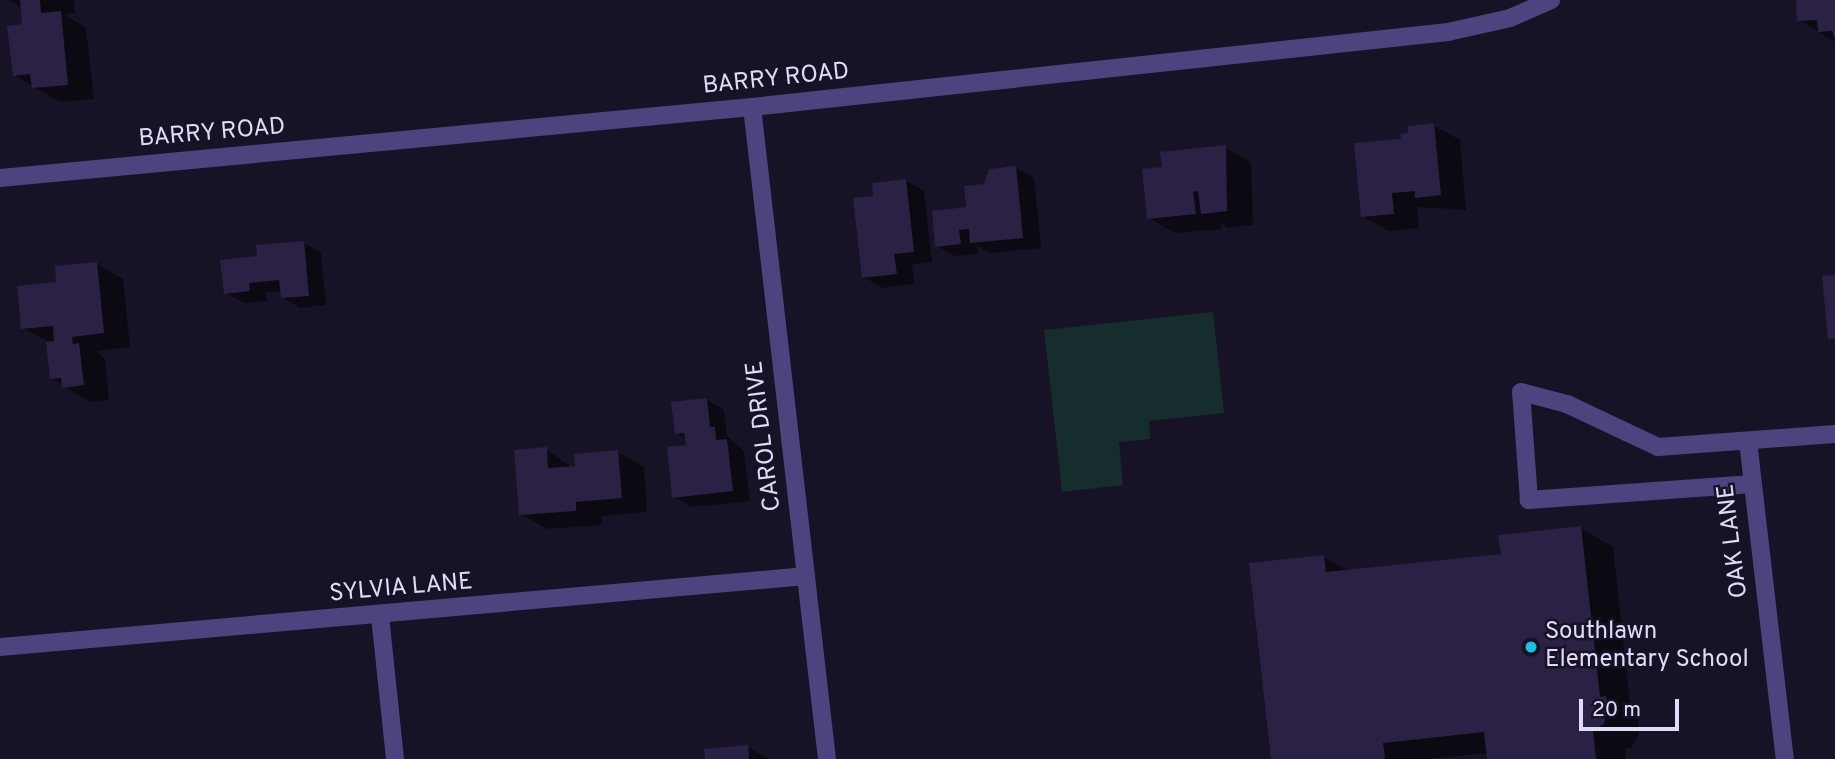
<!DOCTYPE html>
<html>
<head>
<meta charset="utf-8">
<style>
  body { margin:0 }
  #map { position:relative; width:1835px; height:759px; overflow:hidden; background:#171225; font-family:Overpass,sans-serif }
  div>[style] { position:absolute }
  .green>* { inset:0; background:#162d2e }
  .shadow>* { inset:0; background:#0007 }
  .building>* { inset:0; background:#2b2144 }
  .minor>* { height:18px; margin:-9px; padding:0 9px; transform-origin:9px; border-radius:9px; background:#4b447e }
  .dots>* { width:19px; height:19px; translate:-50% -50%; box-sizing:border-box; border:4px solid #171225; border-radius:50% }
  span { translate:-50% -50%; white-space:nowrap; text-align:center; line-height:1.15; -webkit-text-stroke:5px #171225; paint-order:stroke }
  .street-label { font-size:24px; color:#e1dbfa }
  .poi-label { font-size:24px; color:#e1dbfa }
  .left { translate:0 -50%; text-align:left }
  .scale { position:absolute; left:1579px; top:699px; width:100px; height:32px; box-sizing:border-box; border:4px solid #e1dbfa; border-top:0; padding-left:9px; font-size:21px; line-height:24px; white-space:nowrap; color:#e1dbfa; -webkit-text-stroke:5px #171225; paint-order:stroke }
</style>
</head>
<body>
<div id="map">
  <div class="green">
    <div style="clip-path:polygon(1213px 312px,1224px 413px,1149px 421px,1150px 439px,1119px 442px,1123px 485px,1062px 492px,1044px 330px)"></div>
  </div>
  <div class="shadow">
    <div style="clip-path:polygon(10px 0,74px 0,75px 13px,64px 14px,86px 28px,94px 99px,60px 102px,14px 75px,24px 25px,22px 8px)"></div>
    <div style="clip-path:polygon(1797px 0,1835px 0,1835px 42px,1799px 20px)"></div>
    <div style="clip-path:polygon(1433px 125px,1460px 140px,1466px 210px,1417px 207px,1419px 228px,1389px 231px,1362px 216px,1403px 140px)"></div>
    <div style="clip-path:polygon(1225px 147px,1251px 162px,1253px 225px,1228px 228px,1221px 223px,1221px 229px,1175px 233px,1149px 218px)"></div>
    <div style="clip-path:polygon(1016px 168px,1034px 178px,1041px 248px,990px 253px,977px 245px,978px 254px,955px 256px,937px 246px,985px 185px)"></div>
    <div style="clip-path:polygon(906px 181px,924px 191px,932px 262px,912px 264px,914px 284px,882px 288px,864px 277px,875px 197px)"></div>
    <div style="clip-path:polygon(303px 242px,321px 253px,326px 305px,300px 308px,282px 297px,282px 291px,266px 292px,267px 301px,244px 303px,226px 293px,259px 258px)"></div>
    <div style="clip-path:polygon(97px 264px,123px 279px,130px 347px,97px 351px,105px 360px,109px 400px,90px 402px,51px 378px,47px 341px,23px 328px,58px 283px)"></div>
    <div style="clip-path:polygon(706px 399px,724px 410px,727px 436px,744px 451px,750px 501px,692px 507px,674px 497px,688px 446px,687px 439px,676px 433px)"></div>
    <div style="clip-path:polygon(546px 449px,573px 468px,618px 452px,644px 467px,647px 512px,601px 516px,602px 525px,547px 529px,521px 514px)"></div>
    <div style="clip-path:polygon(1581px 528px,1613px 547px,1631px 713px,1638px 717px,1639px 734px,1631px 748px,1625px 748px,1626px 759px,1488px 759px,1488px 753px,1428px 759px,1273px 759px,1323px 556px,1349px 572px,1503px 555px)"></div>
    <div style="clip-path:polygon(748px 747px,768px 759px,707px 759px)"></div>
  </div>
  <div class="building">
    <div style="clip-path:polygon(20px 0,40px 0,41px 13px,61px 11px,68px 85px,32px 88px,30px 74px,13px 76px,7px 26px,22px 24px)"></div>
    <div style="clip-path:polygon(1796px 0,1835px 0,1835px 40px,1832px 31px,1818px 32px,1817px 20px,1797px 21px)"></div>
    <div style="clip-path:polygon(1434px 123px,1441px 195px,1415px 198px,1415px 191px,1392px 193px,1394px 214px,1361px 217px,1354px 143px,1401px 139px,1400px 134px,1408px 133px,1408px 126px)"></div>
    <div style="clip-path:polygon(1226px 145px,1227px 211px,1201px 214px,1198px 191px,1193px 192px,1196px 214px,1147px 219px,1142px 169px,1162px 167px,1160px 152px)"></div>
    <div style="clip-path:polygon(1016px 166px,1023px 238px,970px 243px,969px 229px,959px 230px,961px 244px,935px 247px,932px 211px,966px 207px,964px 186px,984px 184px,989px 169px)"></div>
    <div style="clip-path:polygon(906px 179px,914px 252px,894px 254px,897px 274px,862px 278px,853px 198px,873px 196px,872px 183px)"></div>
    <div style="clip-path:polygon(304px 241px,309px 296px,281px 298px,279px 280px,249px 283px,250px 291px,224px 294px,220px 260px,257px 256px,256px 245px)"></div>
    <div style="clip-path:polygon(97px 262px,104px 333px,72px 337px,73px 344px,79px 343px,84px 385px,62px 388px,61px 378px,50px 379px,46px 342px,54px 341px,53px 326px,21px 329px,17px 286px,56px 282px,55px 266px)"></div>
    <div style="clip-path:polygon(1835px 275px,1835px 339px,1828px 339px,1822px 276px)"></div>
    <div style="clip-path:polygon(707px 398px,710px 427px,715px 427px,716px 440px,727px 439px,733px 491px,672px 498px,667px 447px,686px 445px,684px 433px,675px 434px,671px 402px)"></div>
    <div style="clip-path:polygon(547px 447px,548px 468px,575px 466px,574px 454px,618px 450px,622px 498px,576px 502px,576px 511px,519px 515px,514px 450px)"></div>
    <div style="clip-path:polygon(1581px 526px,1600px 697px,1606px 696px,1607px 705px,1604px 724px,1593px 730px,1596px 759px,1487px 759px,1484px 732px,1383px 743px,1385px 759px,1271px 759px,1249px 563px,1324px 555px,1326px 572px,1501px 554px,1498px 535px)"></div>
    <div style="clip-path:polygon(748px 745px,749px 759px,705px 759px,704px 749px)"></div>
  </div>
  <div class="minor">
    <div style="left:752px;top:107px;width:656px;rotate:83.44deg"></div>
    <div style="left:0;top:178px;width:755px;rotate:-5.39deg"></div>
    <div style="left:752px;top:107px;width:700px;rotate:-6.15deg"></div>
    <div style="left:1448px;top:32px;width:64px;rotate:-12.7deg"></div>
    <div style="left:1510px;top:18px;width:45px;rotate:-23.7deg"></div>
    <div style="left:1748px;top:441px;width:320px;rotate:83.4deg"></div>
    <div style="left:1752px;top:484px;width:224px;rotate:175.9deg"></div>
    <div style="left:1529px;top:500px;width:108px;rotate:-94.2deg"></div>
    <div style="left:1521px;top:392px;width:48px;rotate:14.6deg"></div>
    <div style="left:1567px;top:404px;width:101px;rotate:25.3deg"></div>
    <div style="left:1658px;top:447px;width:177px;rotate:-4.2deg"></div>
    <div style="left:380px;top:616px;width:144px;rotate:84deg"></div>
    <div style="left:0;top:647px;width:809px;rotate:-5.03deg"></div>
  </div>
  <div class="dots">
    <div style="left:1531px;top:647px;background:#20bee2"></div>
  </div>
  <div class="street-label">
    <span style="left:776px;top:80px;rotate:-6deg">BARRY ROAD</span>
    <span style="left:212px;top:134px;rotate:-5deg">BARRY ROAD</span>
    <span style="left:765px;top:436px;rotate:-97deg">CAROL DRIVE</span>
    <span style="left:1734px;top:541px;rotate:-97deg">OAK LANE</span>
    <span style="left:401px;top:589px;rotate:-5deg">SYLVIA LANE</span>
  </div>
  <div class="poi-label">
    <span class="left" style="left:1545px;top:647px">Southlawn<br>Elementary School</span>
  </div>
  <div class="scale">20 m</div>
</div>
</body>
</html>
